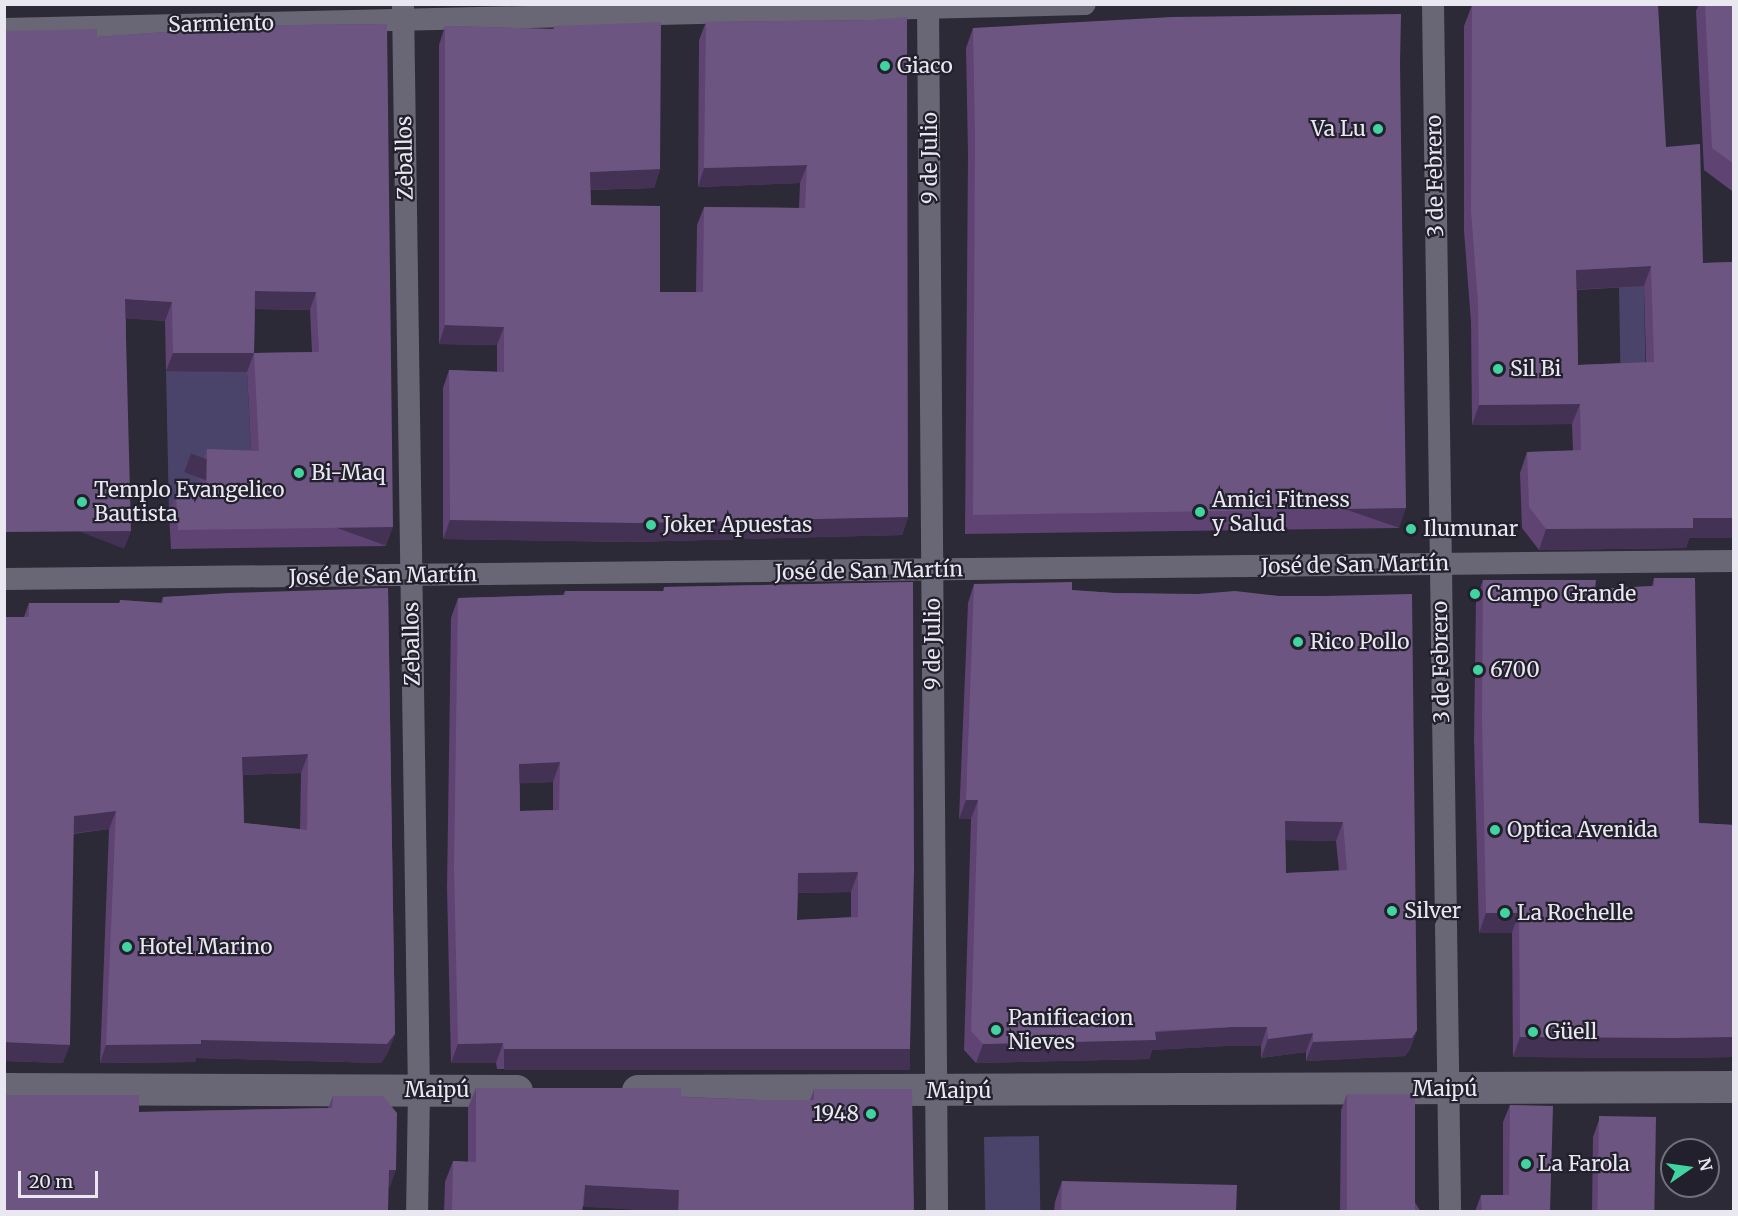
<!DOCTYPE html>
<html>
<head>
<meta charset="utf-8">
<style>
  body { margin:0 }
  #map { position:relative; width:1738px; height:1216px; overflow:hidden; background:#2c2a36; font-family:Merriweather,serif }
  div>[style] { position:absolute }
  .green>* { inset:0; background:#4b446a; transform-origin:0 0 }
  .street>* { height:22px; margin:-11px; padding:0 11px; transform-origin:11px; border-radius:11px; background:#696776 }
  .secondary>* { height:32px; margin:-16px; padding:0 16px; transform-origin:16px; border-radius:16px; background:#696776 }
  .wall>* { inset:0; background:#5e4373 }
  .shaded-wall>* { inset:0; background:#443255; transform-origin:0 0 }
  .building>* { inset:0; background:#6d5581; transform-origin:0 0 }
  .dots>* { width:16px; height:16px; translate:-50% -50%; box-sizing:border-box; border:3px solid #22202c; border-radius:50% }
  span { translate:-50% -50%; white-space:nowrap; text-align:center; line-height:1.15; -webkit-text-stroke:4.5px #22202c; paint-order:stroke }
  .street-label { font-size:21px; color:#e9e8f1 }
  .poi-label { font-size:21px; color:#e9e8f1 }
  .left { translate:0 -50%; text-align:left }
  .right { translate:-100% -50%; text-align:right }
  .frame { position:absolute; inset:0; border:6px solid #e9e8f1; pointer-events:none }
  .north { position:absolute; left:1660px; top:1138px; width:60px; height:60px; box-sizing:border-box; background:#22202c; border:2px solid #72707b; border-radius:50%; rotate:77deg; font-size:16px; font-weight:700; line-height:24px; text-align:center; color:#e9e8f1 }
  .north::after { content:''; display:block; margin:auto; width:21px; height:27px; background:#42d4a0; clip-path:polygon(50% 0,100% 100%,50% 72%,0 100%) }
  .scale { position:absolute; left:18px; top:1171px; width:80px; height:27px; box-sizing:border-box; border:3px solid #e9e8f1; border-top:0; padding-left:8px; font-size:18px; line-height:21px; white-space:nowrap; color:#e9e8f1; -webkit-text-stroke:4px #22202c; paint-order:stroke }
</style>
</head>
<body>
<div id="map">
  <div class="green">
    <div style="left:1644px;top:286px;width:96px;height:25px;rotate:89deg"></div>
    <div style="clip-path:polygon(166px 371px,247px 372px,252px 469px,199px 511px,169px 512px)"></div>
    <div style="left:1039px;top:1136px;width:75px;height:55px;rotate:89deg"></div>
  </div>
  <div class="street">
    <div style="left:403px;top:4px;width:1086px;rotate:89.16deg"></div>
    <div style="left:419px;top:1090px;width:122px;rotate:90.9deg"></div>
    <div style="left:928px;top:4px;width:1208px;rotate:89.57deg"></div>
    <div style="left:1433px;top:4px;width:1208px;rotate:89.19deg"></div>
    <div style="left:4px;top:29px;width:1081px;rotate:-1.32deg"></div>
    <div style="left:4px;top:579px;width:1730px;rotate:-0.6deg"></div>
  </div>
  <div class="secondary">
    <div style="left:4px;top:1089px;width:513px;rotate:0.22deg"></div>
    <div style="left:638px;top:1091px;width:1096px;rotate:-0.21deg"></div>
  </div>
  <div class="wall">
    <div style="clip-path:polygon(1699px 4px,1734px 4px,1734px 191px,1732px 191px,1704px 170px,1696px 11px)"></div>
    <div style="clip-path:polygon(evenodd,1472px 5px,1666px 147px,1703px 263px,1734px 262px,1734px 538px,1689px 538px,1686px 548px,1539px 550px,1522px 528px,1520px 473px,1527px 452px,1573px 451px,1572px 424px,1472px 425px,1471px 322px,1464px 231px,1464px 26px,1472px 5px,1644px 286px,1646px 362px,1578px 365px,1577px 290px,1644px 286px)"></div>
    <div style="clip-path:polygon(876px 20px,908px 517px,902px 535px,630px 542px,443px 539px,443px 388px,449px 370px,497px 372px,497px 345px,439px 344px,439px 45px,445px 26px,553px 29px,554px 26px,660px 169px,654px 188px,590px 190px,591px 205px,660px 292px,696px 292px,697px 225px,704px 207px,799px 208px,800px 183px,698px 187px,699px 40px,706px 22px)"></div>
    <div style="clip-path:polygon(evenodd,387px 24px,386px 546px,171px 549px,169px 512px,176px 494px,199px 493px,200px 467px,207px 449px,251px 450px,247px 372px,166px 371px,165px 321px,126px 318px,124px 549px,97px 37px,219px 28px,220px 26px,387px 24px,255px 309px,310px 310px,312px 352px,254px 353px,255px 309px)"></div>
    <div style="clip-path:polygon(973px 28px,1400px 63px,1399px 528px,965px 534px,968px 155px,966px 48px)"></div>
    <div style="clip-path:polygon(1654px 578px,1699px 823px,1734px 825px,1734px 1057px,1666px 1058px,1513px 1057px,1512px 933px,1479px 933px,1474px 739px,1476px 600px,1483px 580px,1595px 589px,1652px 586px)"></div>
    <div style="clip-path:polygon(evenodd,913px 582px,903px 1068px,497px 1069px,496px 1063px,451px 1063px,447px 888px,451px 618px,458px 598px,563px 595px,565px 591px,663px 591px,664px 587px,913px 582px,553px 782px,553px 810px,520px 811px,520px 783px,553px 782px,913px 582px,851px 892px,851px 917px,797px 920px,798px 893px,851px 892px)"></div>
    <div style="clip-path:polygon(evenodd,974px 584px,1114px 593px,1279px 596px,1417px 1030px,1410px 1049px,1405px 1056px,1306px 1061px,1306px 1052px,1261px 1058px,1261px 1046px,1225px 1046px,1152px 1050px,1149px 1059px,976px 1063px,964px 1050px,971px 819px,959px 819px,968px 603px,974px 584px,1285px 840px,1336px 841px,1339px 871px,1286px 873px,1285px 840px)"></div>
    <div style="clip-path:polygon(evenodd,388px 588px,395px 1034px,388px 1052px,381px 1063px,196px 1058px,195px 1062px,100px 1063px,109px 829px,73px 834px,63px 1063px,4px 1061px,4px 617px,24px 617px,29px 603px,119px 603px,120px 600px,161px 603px,163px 597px,388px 588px,301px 773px,300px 829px,244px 823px,243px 775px,301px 773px)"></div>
    <div style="clip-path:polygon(476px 1088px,760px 1100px,810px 1100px,814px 1089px,914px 1212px,672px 1212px,583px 1206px,582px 1212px,444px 1212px,445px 1182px,453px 1161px,468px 1162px,468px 1108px)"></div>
    <div style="clip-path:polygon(1347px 1094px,1421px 1212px,1340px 1212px,1341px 1110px)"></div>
    <div style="clip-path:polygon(333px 1096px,390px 1187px,139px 1112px,328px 1108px)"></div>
    <div style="clip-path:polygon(1510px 1105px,1550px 1212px,1475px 1212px,1481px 1195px,1503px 1195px,1503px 1122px)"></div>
    <div style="clip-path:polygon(1599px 1120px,1655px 1212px,1592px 1212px,1593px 1137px)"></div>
    <div style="clip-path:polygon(1062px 1181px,1236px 1212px,1054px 1211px,1055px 1202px)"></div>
  </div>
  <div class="shaded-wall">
    <div style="clip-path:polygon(42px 4px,106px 4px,42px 6px)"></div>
    <div style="clip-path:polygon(807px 165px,800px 183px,698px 187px,704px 168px)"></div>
    <div style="clip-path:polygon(660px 169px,654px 188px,583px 190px,590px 172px)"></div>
    <div style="clip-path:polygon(1651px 266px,1644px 286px,1569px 290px,1576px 270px)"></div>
    <div style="clip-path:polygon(255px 291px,316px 292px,310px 310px,249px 309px)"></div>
    <div style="clip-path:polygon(125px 299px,172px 302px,165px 321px,119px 318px)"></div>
    <div style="clip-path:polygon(445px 325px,504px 327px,497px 345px,439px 344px)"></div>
    <div style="clip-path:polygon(173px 353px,254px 353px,247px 372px,166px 371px)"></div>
    <div style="clip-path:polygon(1580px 404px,1572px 424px,1472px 425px,1479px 405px)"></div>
    <div style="left:1406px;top:508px;width:21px;height:433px;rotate:109deg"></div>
    <div style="clip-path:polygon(908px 517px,902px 535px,630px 542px,443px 539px,450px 520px)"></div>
    <div style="clip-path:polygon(1693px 518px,1734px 518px,1734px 538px,1689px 538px,1686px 548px,1539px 550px,1546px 529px)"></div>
    <div style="left:393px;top:527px;width:20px;height:215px;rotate:110deg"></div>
    <div style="left:131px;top:531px;width:19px;height:127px;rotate:111deg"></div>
    <div style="clip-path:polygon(308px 754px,301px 773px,236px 775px,242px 757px)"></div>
    <div style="clip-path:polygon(560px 762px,553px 782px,512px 784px,519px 764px)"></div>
    <div style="clip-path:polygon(966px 800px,978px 800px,971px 819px,959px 819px)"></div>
    <div style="clip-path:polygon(116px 811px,109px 829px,67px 834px,74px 816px)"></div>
    <div style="clip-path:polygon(1285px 821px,1343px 822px,1336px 841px,1278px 840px)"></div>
    <div style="clip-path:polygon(858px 872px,851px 892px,791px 893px,798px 873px)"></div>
    <div style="clip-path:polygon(1486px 913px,1519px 913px,1512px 933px,1479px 933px)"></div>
    <div style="clip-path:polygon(1232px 1027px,1267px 1027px,1261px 1046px,1225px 1046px,1152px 1050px,1149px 1059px,976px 1063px,983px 1044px)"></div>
    <div style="clip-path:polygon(1417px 1030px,1410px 1049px,1405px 1056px,1306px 1061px,1313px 1042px)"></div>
    <div style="clip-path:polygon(1313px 1033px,1306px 1052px,1261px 1058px,1268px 1039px)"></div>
    <div style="clip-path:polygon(395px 1034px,388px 1052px,381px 1063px,196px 1058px,195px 1062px,100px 1063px,106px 1045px,201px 1040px)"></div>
    <div style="clip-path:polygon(1520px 1037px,1734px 1037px,1734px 1057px,1666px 1058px,1513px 1057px)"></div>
    <div style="clip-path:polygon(4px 1042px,70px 1045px,63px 1063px,4px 1061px)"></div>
    <div style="clip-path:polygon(503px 1043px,496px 1063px,451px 1063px,458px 1044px)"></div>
    <div style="left:504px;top:1049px;width:406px;height:21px"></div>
    <div style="clip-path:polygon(389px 1170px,396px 1170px,390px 1187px,383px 1187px)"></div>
    <div style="left:585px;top:1185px;width:94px;height:22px;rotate:3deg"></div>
  </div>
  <div class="building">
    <div style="clip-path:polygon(evenodd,1534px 4px,1658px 4px,1666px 147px,1700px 144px,1703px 263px,1734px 262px,1734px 518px,1693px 518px,1693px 528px,1546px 529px,1529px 507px,1527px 452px,1581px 450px,1580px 404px,1479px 405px,1478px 302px,1471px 211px,1472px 5px,1534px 4px,1651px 266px,1654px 362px,1578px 365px,1576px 270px,1651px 266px)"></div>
    <div style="clip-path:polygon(1705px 4px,1734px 4px,1734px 164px,1712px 148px)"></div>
    <div style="clip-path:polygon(1401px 14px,1400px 63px,1406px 508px,973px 515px,975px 135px,973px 28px,1172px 17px)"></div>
    <div style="clip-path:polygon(907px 17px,908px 517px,637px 523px,450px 520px,449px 370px,504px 372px,504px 327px,445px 325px,445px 26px,554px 29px,554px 26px,661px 22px,660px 169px,590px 172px,591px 205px,660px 206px,660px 292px,703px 292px,704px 207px,805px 208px,807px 165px,704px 168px,706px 22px,876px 20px)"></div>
    <div style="clip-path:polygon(evenodd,387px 24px,393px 527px,178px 530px,176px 494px,206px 493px,207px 449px,259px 451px,254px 353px,173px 353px,172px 302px,125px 299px,131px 531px,4px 532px,4px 31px,97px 29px,97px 37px,220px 28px,220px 26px,387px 24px,255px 291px,316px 292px,319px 352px,254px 353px,255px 291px)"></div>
    <div style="clip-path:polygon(1654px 578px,1695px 578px,1699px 823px,1734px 825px,1734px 1037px,1674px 1038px,1520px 1037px,1519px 913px,1486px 913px,1482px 719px,1483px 580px,1596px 580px,1595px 589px,1654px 586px)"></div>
    <div style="clip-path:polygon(evenodd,913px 582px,914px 871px,910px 1049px,504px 1049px,503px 1043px,458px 1044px,454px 868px,458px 598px,565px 595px,565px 591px,664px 591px,664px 587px,913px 582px,560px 762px,559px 810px,520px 811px,519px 764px,560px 762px,913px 582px,858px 872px,858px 917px,797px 920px,798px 873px,858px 872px)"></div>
    <div style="clip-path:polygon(evenodd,1072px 582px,1072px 590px,1114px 593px,1198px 594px,1235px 591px,1279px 596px,1324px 596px,1412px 594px,1417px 1030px,1412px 1038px,1313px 1042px,1313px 1033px,1268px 1039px,1267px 1027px,1232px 1027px,1155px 1031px,1156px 1040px,983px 1044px,971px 1031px,978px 800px,966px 800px,974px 584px,1072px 582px,1285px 821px,1343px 822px,1347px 870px,1286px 873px,1285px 821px)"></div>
    <div style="clip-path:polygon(evenodd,388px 588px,395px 1034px,387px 1044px,201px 1040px,201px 1044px,106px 1045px,116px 811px,74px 816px,70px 1045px,4px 1042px,4px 617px,29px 617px,29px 603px,120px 603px,120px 600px,163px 603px,163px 597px,229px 593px,388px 588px,308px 754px,307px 830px,244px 823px,242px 757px,308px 754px)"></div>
    <div style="clip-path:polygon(476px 1088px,681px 1088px,681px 1097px,760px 1100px,814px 1100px,814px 1089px,912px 1089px,914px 1212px,679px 1212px,679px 1190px,585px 1185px,582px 1212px,452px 1212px,453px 1161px,476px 1162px)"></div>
    <div style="left:1347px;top:1094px;width:68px;height:118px"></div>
    <div style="clip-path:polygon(4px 1095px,139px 1095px,139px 1112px,332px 1108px,333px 1096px,383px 1096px,397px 1113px,396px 1170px,389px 1170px,388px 1212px,4px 1212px)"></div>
    <div style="clip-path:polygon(1510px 1105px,1553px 1106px,1550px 1212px,1482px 1212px,1481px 1195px,1509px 1195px)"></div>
    <div style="left:1656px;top:1117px;width:95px;height:57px;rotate:91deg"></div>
    <div style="clip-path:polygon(1062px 1181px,1237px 1185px,1236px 1212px,1030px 1212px,1061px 1211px)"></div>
  </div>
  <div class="dots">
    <div style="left:885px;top:66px;background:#42d4a0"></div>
    <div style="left:1378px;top:129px;background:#42d4a0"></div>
    <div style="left:1498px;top:369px;background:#42d4a0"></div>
    <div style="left:299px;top:473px;background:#42d4a0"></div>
    <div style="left:82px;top:502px;background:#42d4a0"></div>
    <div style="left:1200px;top:512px;background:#42d4a0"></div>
    <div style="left:651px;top:525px;background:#42d4a0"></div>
    <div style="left:1411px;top:529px;background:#42d4a0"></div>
    <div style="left:1475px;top:594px;background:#42d4a0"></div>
    <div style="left:1298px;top:642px;background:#42d4a0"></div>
    <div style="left:1478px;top:670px;background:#42d4a0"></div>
    <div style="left:1495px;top:830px;background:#42d4a0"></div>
    <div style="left:1392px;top:911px;background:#42d4a0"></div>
    <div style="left:1505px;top:913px;background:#42d4a0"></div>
    <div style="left:127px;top:947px;background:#42d4a0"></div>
    <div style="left:996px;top:1030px;background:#42d4a0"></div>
    <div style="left:1533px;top:1032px;background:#42d4a0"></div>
    <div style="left:871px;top:1114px;background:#42d4a0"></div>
    <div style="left:1526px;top:1164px;background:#42d4a0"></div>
  </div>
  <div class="street-label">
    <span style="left:221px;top:24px;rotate:-1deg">Sarmiento</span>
    <span style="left:405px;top:158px;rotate:-91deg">Zeballos</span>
    <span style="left:930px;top:158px;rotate:-90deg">9 de Julio</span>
    <span style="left:1435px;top:176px;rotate:-91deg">3 de Febrero</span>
    <span style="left:1355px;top:565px;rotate:-1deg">José de San Martín</span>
    <span style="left:869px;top:571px;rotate:-1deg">José de San Martín</span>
    <span style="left:383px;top:576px;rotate:-1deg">José de San Martín</span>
    <span style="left:412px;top:644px;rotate:-91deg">Zeballos</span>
    <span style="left:933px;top:644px;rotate:-90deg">9 de Julio</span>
    <span style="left:1441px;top:662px;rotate:-91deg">3 de Febrero</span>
    <span style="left:1445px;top:1089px">Maipú</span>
    <span style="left:437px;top:1090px">Maipú</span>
    <span style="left:959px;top:1091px">Maipú</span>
  </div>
  <div class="poi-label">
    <span class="left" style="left:897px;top:66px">Giaco</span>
    <span class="right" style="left:1366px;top:129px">Va Lu</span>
    <span class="left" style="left:1510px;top:369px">Sil Bi</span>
    <span class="left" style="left:311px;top:473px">Bi-Maq</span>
    <span class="left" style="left:94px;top:502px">Templo Evangelico<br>Bautista</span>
    <span class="left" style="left:1212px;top:512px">Amici Fitness<br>y Salud</span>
    <span class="left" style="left:663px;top:525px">Joker Apuestas</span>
    <span class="left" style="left:1423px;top:529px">Ilumunar</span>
    <span class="left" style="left:1487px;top:594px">Campo Grande</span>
    <span class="left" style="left:1310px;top:642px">Rico Pollo</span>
    <span class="left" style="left:1490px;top:670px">6700</span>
    <span class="left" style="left:1507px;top:830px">Optica Avenida</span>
    <span class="left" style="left:1404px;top:911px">Silver</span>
    <span class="left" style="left:1517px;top:913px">La Rochelle</span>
    <span class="left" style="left:139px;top:947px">Hotel Marino</span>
    <span class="left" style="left:1008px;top:1030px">Panificacion<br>Nieves</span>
    <span class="left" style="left:1545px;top:1032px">Güell</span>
    <span class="right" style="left:859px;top:1114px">1948</span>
    <span class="left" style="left:1538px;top:1164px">La Farola</span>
  </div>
  <div class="frame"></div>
  <div class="north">N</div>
  <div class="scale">20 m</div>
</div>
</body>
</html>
